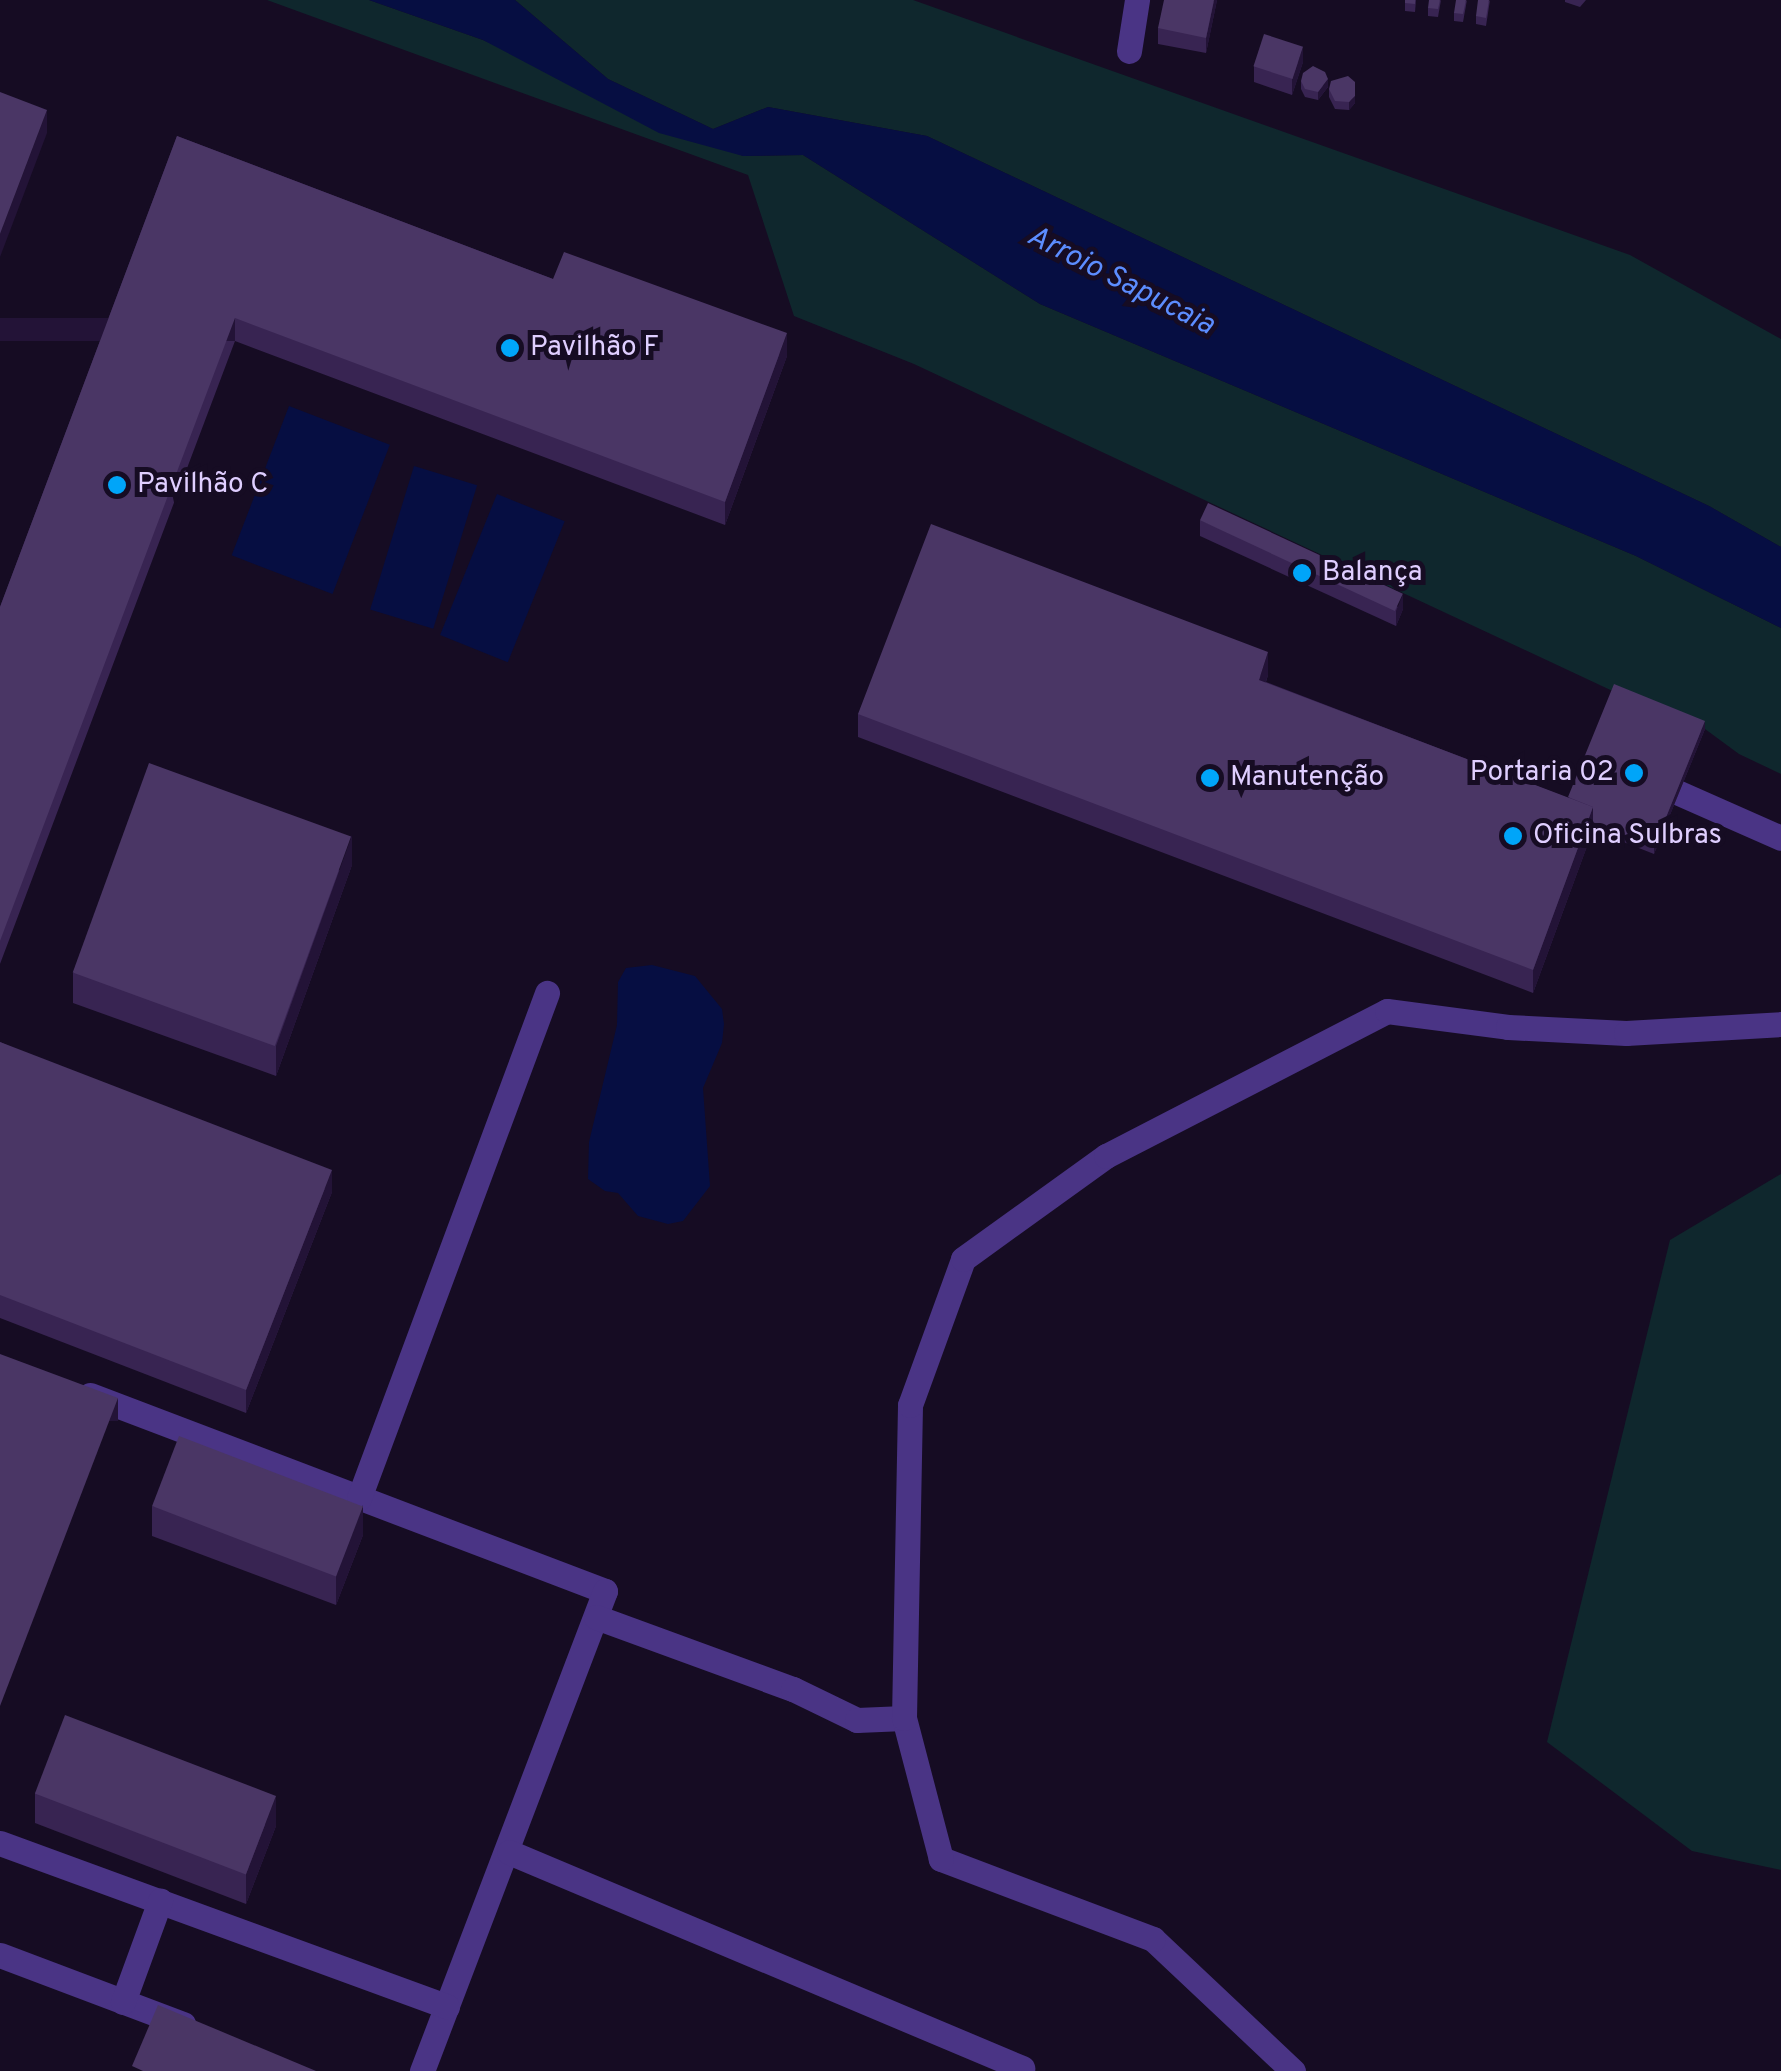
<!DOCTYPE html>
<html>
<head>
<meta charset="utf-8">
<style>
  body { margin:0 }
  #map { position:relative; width:1781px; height:2071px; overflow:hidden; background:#160c23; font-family:Overpass,sans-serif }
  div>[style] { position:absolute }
  .green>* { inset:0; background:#0f272d }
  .water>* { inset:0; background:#060e42; transform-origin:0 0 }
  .minor>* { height:25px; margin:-12.5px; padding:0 12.5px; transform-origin:12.5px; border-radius:12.5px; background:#4a3485 }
  .wall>* { inset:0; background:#382452 }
  .shaded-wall>* { inset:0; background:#231337; transform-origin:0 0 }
  .building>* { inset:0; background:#4a3665; transform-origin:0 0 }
  .dots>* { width:28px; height:28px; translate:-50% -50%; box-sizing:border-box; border:5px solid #160c23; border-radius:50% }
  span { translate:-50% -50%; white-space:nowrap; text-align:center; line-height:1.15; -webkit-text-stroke:10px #160c23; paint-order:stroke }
  .poi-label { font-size:28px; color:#dfceff }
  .left { translate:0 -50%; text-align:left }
  .right { translate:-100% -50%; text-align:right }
  .water-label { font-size:30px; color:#5c8dff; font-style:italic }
</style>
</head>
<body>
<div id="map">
  <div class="green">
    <div style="clip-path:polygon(267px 0,369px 0,483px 40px,743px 156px,803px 155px,1040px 304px,1636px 556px,1781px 628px,1781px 774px,1739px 754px,1705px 729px,1619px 694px,914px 364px,794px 316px,748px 175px)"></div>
    <div style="clip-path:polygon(515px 0,913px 0,1630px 255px,1781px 339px,1781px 547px,1709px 506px,927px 136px,768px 107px,713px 129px,608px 79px)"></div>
    <div style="clip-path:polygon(1781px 1174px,1781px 1870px,1692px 1851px,1547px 1742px,1670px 1240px)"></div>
  </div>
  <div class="water">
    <div style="clip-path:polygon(369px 0,515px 0,608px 79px,713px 129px,768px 107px,927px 136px,1709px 506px,1781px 547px,1781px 628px,1636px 556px,1040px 304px,803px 155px,743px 156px,659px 133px,483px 40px)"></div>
    <div style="left:289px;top:406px;width:108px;height:160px;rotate:21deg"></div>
    <div style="left:414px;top:466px;width:66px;height:150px;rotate:17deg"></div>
    <div style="left:497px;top:494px;width:73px;height:152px;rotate:22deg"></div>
    <div style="clip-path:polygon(652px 965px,695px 976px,722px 1009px,724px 1024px,722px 1043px,703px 1088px,710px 1186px,683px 1221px,668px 1224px,638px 1216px,618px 1193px,605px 1191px,588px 1179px,589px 1142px,617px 1025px,618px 982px,626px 968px)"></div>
  </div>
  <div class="minor">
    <div style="left:1129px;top:51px;width:52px;rotate:-81.1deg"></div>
    <div style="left:1679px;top:793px;width:111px;rotate:23.8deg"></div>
    <div style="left:90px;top:1395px;width:551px;rotate:20.84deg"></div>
    <div style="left:605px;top:1591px;width:514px;rotate:110.87deg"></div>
    <div style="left:359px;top:1498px;width:539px;rotate:-69.58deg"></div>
    <div style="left:596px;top:1617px;width:210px;rotate:20.1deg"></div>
    <div style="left:793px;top:1689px;width:71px;rotate:25.8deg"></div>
    <div style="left:857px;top:1720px;width:47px;rotate:-2.4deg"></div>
    <div style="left:0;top:1843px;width:476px;rotate:20.1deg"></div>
    <div style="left:509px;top:1852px;width:557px;rotate:22.83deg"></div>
    <div style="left:0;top:1955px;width:196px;rotate:20.7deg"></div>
    <div style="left:123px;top:2002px;width:108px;rotate:-69.9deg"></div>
    <div style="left:1293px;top:2071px;width:192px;rotate:-136.7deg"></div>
    <div style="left:1153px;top:1939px;width:227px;rotate:-159.3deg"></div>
    <div style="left:941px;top:1859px;width:146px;rotate:-104.7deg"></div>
    <div style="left:904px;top:1718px;width:313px;rotate:-88.9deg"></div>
    <div style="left:910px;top:1405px;width:155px;rotate:-70deg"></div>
    <div style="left:963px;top:1259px;width:176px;rotate:-35.8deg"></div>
    <div style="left:1106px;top:1156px;width:316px;rotate:-27.3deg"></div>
    <div style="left:1387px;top:1011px;width:122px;rotate:7.5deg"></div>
    <div style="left:1508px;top:1027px;width:118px;rotate:2.9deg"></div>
    <div style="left:1626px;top:1033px;width:155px;rotate:-3.3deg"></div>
  </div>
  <div class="wall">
    <div style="clip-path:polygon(1217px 0,1206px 53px,1158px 44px,1158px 28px)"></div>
    <div style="clip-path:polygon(1405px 0,1416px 0,1415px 12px,1405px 11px)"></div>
    <div style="clip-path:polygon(1441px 0,1438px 17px,1428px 16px,1428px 8px)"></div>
    <div style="clip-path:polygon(1467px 0,1463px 22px,1454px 21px,1454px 13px)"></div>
    <div style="clip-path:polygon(1490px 0,1486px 26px,1476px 24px,1476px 16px)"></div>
    <div style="clip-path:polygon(1565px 0,1586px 0,1580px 7px,1565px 2px)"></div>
    <div style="clip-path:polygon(1303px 62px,1292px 95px,1254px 82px,1254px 66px)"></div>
    <div style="clip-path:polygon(1301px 81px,1328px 87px,1318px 100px,1305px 97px,1301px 89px)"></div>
    <div style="clip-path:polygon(1329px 89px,1355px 103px,1349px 110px,1335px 109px,1329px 97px)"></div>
    <div style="clip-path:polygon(177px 136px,553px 279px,787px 356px,725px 525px,235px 341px,0 964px,0 607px)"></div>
    <div style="clip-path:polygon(1200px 520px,1403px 609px,1396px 626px,1200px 536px)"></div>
    <div style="clip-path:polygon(1268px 675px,1266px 682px,1568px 798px,1705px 729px,1654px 854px,1593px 830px,1533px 993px,858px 737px,858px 714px)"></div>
    <div style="clip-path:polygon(352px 865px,276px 1076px,73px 1003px,73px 973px)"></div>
    <div style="clip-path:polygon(0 1042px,332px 1192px,246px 1413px,0 1318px)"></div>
    <div style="clip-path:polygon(152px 1506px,363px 1535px,336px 1605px,152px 1536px)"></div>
    <div style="clip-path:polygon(35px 1793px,276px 1826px,246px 1904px,35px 1823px)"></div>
  </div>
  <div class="shaded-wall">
    <div style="clip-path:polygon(1214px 0,1217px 0,1206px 53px,1206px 38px)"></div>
    <div style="clip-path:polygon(1303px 47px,1303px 62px,1292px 95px,1292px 79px)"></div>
    <div style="clip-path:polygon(1328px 79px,1328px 87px,1318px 100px,1318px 92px)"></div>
    <div style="clip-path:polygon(1355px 96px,1355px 103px,1349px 110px,1349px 102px)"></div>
    <div style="clip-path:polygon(47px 110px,47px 133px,0 257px,0 234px)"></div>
    <div style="left:235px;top:318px;width:23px;height:666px;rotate:90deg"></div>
    <div style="clip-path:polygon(787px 333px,787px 356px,725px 525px,725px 502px)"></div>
    <div style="clip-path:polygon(1403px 594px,1403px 609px,1396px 626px,1396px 611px)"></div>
    <div style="clip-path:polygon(1268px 652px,1268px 675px,1259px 703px,1259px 680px)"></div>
    <div style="clip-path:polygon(1705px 721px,1705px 729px,1654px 854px,1654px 847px)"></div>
    <div style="clip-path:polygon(1593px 807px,1593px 830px,1533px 993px,1533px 970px)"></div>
    <div style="clip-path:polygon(352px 835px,352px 865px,276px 1076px,276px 1046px)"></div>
    <div style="clip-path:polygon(332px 1170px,332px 1192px,246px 1413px,246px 1390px)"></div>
    <div style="left:118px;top:1398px;width:23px;height:330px;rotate:90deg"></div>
    <div style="clip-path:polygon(363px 1505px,363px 1535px,336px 1605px,336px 1575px)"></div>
    <div style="clip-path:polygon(276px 1796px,276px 1826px,246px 1904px,246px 1874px)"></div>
  </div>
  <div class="building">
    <div style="clip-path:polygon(1164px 0,1214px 0,1206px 38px,1158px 28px)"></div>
    <div style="clip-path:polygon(1405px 0,1415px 0,1415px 4px,1405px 3px)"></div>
    <div style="clip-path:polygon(1429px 0,1440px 0,1438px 9px,1428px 8px)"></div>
    <div style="clip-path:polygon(1456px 0,1466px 0,1463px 14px,1454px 13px)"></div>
    <div style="clip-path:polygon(1478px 0,1489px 0,1486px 18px,1476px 16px)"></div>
    <div style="left:1264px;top:34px;width:41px;height:34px;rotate:18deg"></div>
    <div style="clip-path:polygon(1313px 66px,1325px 72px,1328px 79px,1318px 92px,1305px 89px,1301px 81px,1303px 73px)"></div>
    <div style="clip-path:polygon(1348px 76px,1355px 82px,1355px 96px,1349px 102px,1335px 101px,1329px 89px,1331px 81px)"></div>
    <div style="clip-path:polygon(0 92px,47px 110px,0 234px)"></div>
    <div style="clip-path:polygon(177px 136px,553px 279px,564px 252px,787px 333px,725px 502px,235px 318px,0 941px,0 607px)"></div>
    <div style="left:1208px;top:503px;width:215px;height:19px;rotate:25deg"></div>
    <div style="clip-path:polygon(931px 524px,1268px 652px,1259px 680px,1593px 807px,1533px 970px,858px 714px)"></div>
    <div style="clip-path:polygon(1614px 684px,1705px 721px,1654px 847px,1593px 822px,1593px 807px,1568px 797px)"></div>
    <div style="left:149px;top:763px;width:215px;height:223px;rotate:20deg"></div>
    <div style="clip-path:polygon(0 1042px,332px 1170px,246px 1390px,0 1295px)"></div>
    <div style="clip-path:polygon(0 1354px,118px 1398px,0 1706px)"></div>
    <div style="left:179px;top:1436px;width:197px;height:75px;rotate:21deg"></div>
    <div style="left:65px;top:1715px;width:226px;height:84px;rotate:21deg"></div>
    <div style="clip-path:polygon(158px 2005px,316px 2071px,143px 2071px,132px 2066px)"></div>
  </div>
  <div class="dots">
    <div style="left:510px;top:348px;background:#00a5f9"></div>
    <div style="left:117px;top:485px;background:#00a5f9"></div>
    <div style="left:1302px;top:573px;background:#00a5f9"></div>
    <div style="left:1634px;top:773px;background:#00a5f9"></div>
    <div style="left:1210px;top:778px;background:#00a5f9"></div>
    <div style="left:1513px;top:836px;background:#00a5f9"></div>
  </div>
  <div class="poi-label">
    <span class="left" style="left:530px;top:348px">Pavilhão F</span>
    <span class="left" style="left:137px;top:485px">Pavilhão C</span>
    <span class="left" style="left:1322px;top:573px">Balança</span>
    <span class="right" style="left:1614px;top:773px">Portaria 02</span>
    <span class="left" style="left:1230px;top:778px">Manutenção</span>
    <span class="left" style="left:1533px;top:836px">Oficina Sulbras</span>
  </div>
  <div class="water-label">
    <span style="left:1120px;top:282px;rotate:27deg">Arroio Sapucaia</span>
  </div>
</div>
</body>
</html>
